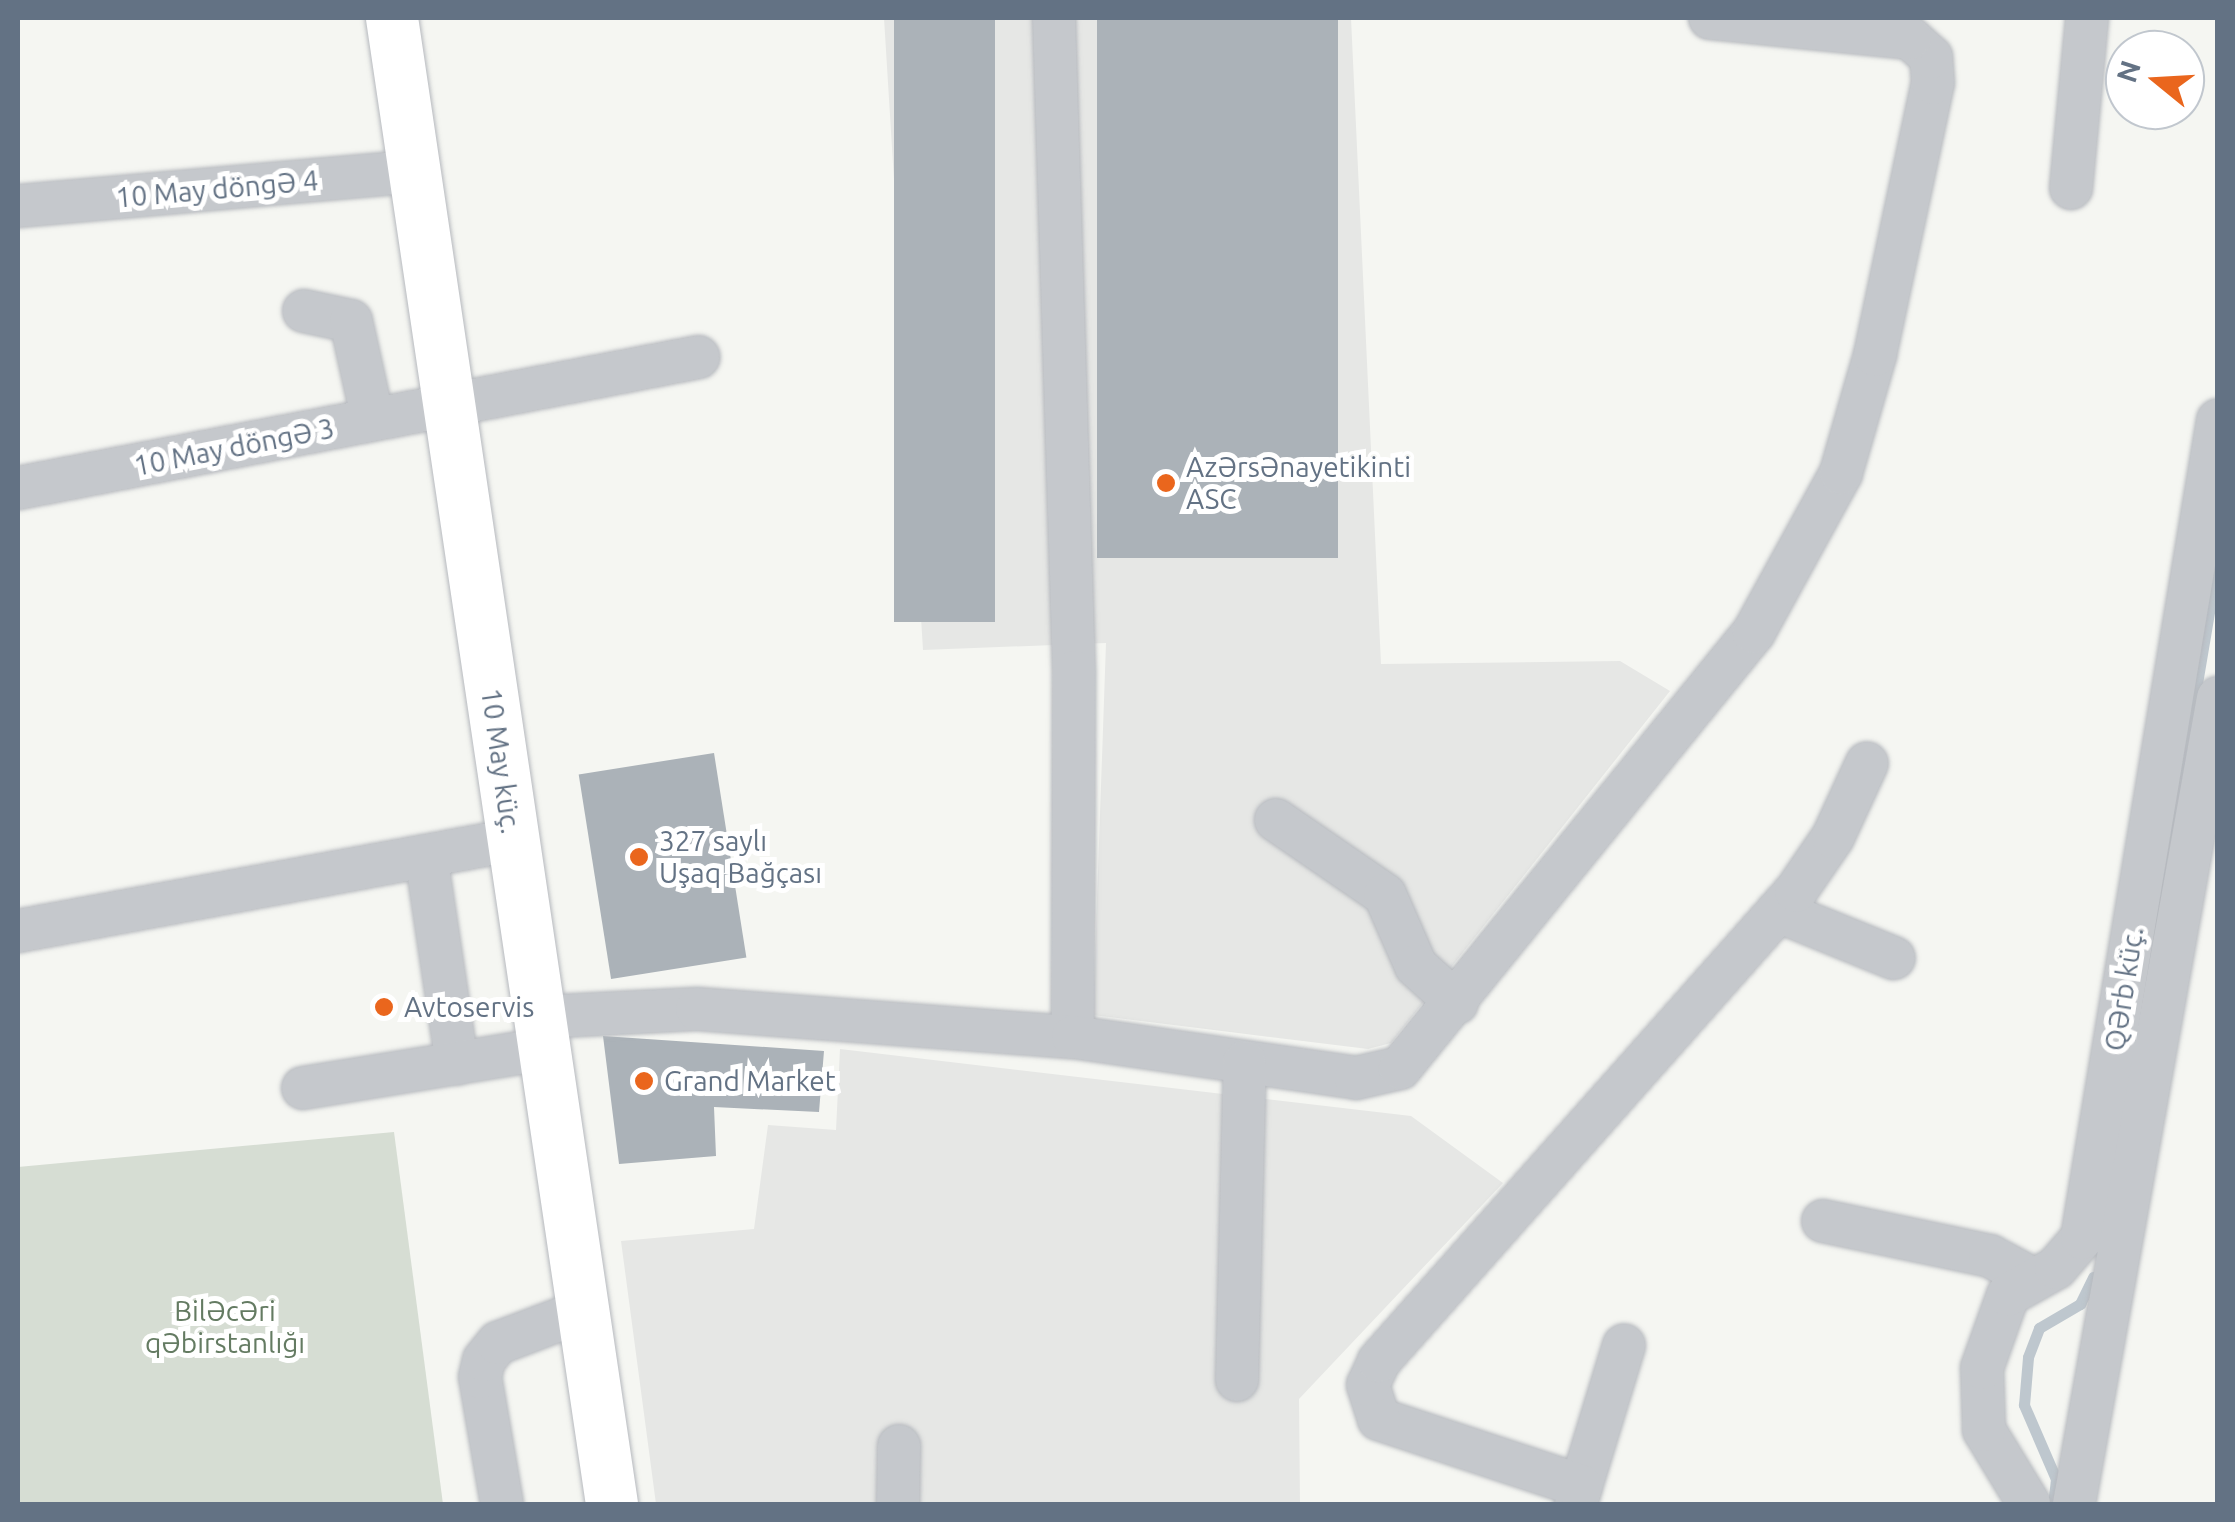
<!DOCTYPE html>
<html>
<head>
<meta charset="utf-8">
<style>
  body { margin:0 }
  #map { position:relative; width:2235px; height:1522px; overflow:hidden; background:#f5f6f2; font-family:Ubuntu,sans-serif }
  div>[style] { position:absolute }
  .built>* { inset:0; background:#e6e7e5 }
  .green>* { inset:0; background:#d6ddd3 }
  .stream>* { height:11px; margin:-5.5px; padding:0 5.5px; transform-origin:5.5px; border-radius:5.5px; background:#bec7ce }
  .building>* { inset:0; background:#abb2b8; transform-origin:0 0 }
  .roads { filter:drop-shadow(0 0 2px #b6b9be) drop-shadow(0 0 2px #b6b9be) }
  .minor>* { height:42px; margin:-21px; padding:0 21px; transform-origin:21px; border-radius:21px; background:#c5c8cc }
  .major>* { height:52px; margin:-26px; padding:0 26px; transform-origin:26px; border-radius:26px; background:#fff }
  .dots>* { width:28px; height:28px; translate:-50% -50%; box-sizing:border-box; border:5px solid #fff; border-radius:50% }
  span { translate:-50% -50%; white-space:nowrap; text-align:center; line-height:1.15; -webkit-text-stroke:10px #fff; paint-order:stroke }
  .street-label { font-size:28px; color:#637284 }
  .poi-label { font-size:28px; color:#637284 }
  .left { translate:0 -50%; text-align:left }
  .park-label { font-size:28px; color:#647b62 }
  .frame { position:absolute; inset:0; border:20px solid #637284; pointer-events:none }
  .north { position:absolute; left:2105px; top:30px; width:100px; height:100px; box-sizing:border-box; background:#fff; border:2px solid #c1c7ce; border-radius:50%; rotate:288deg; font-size:28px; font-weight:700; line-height:40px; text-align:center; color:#637284 }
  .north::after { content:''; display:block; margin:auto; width:35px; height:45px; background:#ea661d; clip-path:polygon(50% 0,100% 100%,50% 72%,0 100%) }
</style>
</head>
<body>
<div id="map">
  <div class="built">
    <div style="clip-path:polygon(884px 18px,1351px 18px,1381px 664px,1620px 661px,1670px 691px,1391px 1043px,1368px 1049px,1093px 1015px,1106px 643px,923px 650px)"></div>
    <div style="clip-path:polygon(840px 1049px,1411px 1116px,1503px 1183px,1299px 1399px,1300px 1504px,656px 1504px,621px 1241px,754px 1229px,768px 1125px,836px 1130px)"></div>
  </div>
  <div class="green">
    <div style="clip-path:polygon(394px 1132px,443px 1504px,18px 1504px,18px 1167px)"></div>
  </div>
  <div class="stream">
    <div style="left:2158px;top:914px;width:360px;rotate:-80.4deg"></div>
    <div style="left:2053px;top:1504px;width:25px;rotate:-83deg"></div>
    <div style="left:2056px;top:1479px;width:81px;rotate:-113.4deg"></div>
    <div style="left:2024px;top:1405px;width:48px;rotate:-85.2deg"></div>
    <div style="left:2028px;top:1357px;width:31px;rotate:-69deg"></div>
    <div style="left:2039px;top:1328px;width:48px;rotate:-30.3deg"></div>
    <div style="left:2080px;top:1304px;width:30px;rotate:-64deg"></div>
  </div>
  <div class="building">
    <div style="left:894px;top:18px;width:101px;height:604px"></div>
    <div style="left:1097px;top:18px;width:241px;height:540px"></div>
    <div style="left:714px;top:753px;width:207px;height:137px;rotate:81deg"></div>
    <div style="clip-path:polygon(603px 1036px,824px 1051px,819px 1112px,714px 1107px,716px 1156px,619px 1164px)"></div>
  </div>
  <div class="roads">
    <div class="minor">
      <div style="left:1054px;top:18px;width:654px;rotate:88.25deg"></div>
      <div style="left:1074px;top:672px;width:365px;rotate:90.2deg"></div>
      <div style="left:2071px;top:188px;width:171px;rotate:-84.6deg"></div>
      <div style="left:18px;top:206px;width:400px;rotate:-5deg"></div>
      <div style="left:304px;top:311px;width:48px;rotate:12deg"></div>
      <div style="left:351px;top:321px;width:101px;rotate:77.5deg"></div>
      <div style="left:18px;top:488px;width:693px;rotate:-10.89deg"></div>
      <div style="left:1276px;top:820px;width:132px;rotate:34.5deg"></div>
      <div style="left:1385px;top:895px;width:77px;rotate:66.4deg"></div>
      <div style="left:1416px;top:966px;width:55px;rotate:42.1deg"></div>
      <div style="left:426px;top:856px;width:210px;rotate:81.5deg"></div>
      <div style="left:1778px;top:911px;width:125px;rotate:22.1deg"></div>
      <div style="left:18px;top:931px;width:502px;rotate:-10.44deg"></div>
      <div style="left:540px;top:1017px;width:157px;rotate:-2.9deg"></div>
      <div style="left:697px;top:1009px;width:377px;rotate:4.3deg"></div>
      <div style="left:1073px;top:1037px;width:286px;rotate:8.2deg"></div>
      <div style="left:1356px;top:1078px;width:45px;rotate:-12.8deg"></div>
      <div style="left:1400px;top:1068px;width:562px;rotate:-50.93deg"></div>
      <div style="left:1754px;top:632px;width:181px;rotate:-61.3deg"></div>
      <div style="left:1841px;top:473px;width:123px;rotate:-73.9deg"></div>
      <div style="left:1875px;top:355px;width:278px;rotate:-78deg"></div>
      <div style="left:1933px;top:83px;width:26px;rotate:-94deg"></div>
      <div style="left:1931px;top:57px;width:28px;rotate:-138deg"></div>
      <div style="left:1910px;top:38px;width:201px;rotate:-174.3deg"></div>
      <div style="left:303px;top:1088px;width:244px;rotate:-9.2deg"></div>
      <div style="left:1823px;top:1221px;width:171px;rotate:11.8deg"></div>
      <div style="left:1990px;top:1256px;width:47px;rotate:28.2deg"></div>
      <div style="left:1237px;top:1380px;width:318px;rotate:-88.6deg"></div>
      <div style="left:1581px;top:1486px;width:147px;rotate:-73deg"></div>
      <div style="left:502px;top:1504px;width:129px;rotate:-99.8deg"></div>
      <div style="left:480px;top:1377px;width:17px;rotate:-77deg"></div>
      <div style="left:484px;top:1360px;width:22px;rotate:-51deg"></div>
      <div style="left:498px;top:1343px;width:93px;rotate:-20.8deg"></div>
      <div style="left:898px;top:1504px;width:58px;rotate:-89deg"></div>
      <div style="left:1576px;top:1504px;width:19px;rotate:-74deg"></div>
      <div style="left:1581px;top:1486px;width:213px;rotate:-161.7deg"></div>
      <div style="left:1379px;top:1419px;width:36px;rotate:-108deg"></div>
      <div style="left:1368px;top:1385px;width:26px;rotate:-65deg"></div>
      <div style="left:1379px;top:1361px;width:628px;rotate:-48.42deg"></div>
      <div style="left:1796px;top:891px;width:65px;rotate:-55.6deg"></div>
      <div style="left:1833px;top:837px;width:81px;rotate:-65.3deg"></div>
      <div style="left:2029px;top:1504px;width:87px;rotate:-121.3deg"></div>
      <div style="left:1984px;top:1430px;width:62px;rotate:-91.8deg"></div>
      <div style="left:1982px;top:1368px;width:77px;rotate:-70.4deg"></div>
      <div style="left:2008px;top:1295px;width:55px;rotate:-29.4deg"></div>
      <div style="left:2056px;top:1268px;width:40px;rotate:-49deg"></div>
      <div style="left:2082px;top:1238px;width:829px;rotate:-80.56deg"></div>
      <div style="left:2074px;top:1504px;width:819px;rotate:-79.87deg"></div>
    </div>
    <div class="major">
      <div style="left:392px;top:18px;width:1502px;rotate:81.58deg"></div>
    </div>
  </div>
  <div class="dots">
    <div style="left:1166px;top:483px;background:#ea661d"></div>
    <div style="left:639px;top:857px;background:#ea661d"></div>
    <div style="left:384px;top:1007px;background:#ea661d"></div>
    <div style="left:644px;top:1081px;background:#ea661d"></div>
  </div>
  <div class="street-label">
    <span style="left:217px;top:189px;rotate:-5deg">10 May döngə 4</span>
    <span style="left:234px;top:447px;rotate:-11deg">10 May döngə 3</span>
    <span style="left:501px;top:761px;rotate:82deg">10 May küç.</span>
    <span style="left:2124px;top:989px;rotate:-81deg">Qərb küç.</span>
  </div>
  <div class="poi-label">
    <span class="left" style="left:1186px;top:483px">Azərsənayetikinti<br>ASC</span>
    <span class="left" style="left:659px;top:857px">327 saylı<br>Uşaq Bağçası</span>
    <span class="left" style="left:404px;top:1007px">Avtoservis</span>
    <span class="left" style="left:664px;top:1081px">Grand Market</span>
  </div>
  <div class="park-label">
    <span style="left:225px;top:1327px">Biləcəri<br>qəbirstanlığı</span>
  </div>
  <div class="frame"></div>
  <div class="north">N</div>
</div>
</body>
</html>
